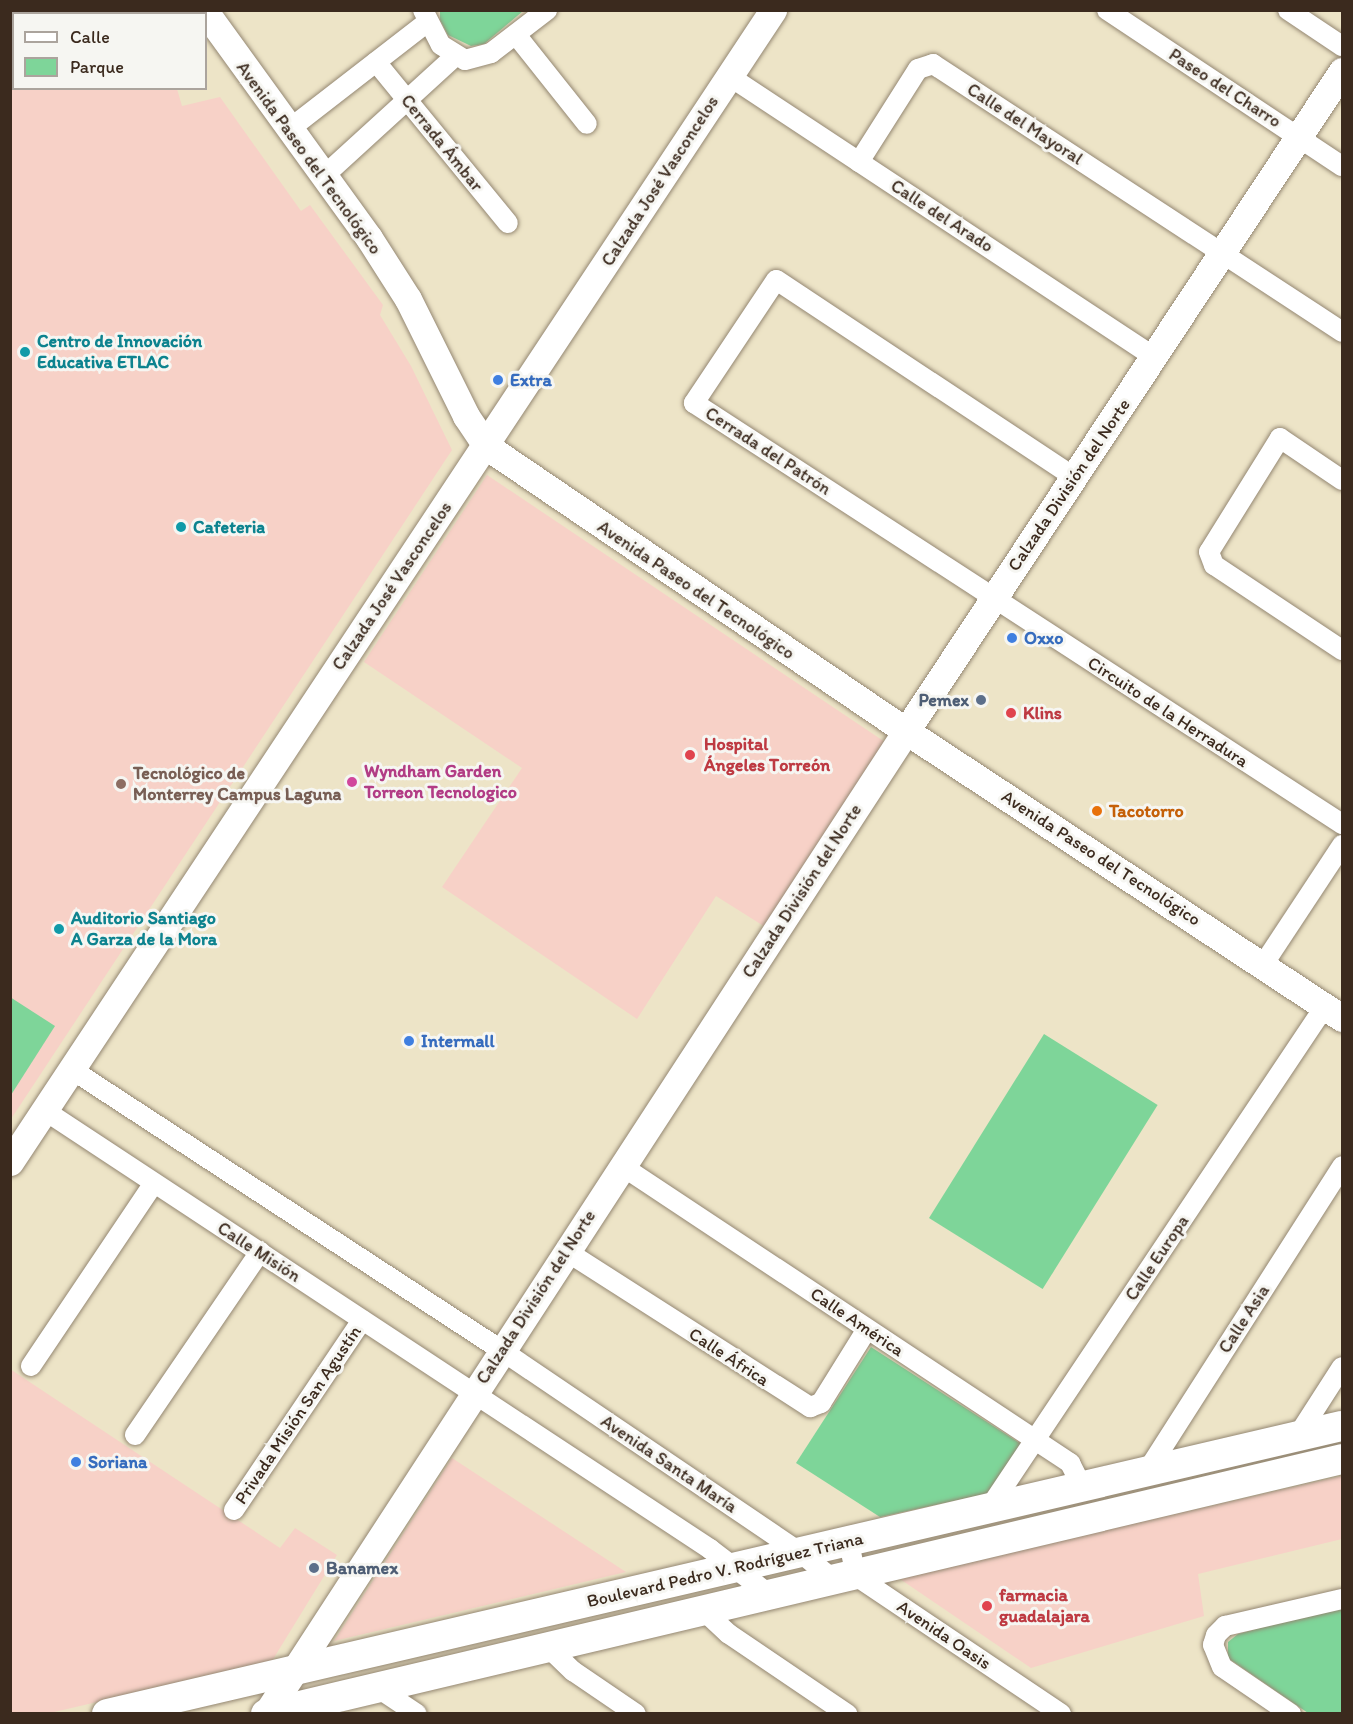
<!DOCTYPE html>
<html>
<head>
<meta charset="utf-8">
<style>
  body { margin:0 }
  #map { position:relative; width:1353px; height:1724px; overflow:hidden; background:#ede4c7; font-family:Itim,sans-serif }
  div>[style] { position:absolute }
  .built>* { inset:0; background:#f7d1c7 }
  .green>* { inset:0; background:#7ed599; transform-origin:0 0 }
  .roads { filter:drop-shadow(0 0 2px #948772) drop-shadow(0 0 2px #948772) }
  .minor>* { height:20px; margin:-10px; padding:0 10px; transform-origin:10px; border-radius:10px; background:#fff }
  .secondary>* { height:27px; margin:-13.5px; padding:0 13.5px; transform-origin:13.5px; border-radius:13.5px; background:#fff }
  .primary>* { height:30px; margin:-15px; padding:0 15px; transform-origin:15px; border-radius:15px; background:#fff }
  .dots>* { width:16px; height:16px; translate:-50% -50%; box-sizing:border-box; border:3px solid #f6f6f2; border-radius:50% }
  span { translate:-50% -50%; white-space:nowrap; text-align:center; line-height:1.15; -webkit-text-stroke:6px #f6f6f2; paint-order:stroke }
  .street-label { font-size:18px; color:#3b2a1e }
  .culture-label { font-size:18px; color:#0d838f; font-weight:700 }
  .left { translate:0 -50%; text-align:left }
  .shop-label { font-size:18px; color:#366cbe; font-weight:700 }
  .service-label { font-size:18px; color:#4e5e75; font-weight:700 }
  .right { translate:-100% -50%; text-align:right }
  .health-label { font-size:18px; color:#be3a42; font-weight:700 }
  .hotel-label { font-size:18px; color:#b23c85; font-weight:700 }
  .education-label { font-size:18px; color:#785e54; font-weight:700 }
  .food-label { font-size:18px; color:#c56008; font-weight:700 }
  .frame { position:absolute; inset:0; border:12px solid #3b2a1e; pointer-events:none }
  .legend { position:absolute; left:12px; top:12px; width:195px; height:78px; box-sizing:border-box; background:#f6f6f2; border:2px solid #aba49d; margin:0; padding:8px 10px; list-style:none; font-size:18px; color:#3b2a1e }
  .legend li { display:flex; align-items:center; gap:12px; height:30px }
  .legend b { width:30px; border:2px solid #aba49d }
</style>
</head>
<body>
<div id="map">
  <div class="built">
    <div style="clip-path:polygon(11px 11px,157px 11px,158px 13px,14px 14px,14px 88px,177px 89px,182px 106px,220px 97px,301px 211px,310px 205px,383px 305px,380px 315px,411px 366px,452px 450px,11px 1119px)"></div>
    <div style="clip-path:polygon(487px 475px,885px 742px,765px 927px,716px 896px,637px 1019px,442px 887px,522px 768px,364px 662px)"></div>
    <div style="clip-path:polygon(10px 1369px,280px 1548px,295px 1528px,337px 1555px,272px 1661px,50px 1713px,11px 1713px)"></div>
    <div style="clip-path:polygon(452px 1458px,626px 1572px,334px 1641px)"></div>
    <div style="clip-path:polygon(1342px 1476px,1342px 1539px,1198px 1574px,1204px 1616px,1031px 1668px,897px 1577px)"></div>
  </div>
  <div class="green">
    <div style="clip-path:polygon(440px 11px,440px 10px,523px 11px,484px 44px,471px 46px,448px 35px,440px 20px)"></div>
    <div style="clip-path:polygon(10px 997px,55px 1026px,11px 1095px,10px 1095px)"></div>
    <div style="left:1044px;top:1034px;width:134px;height:217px;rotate:32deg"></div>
    <div style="clip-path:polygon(871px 1347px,1021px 1444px,990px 1493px,880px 1517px,796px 1463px)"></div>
    <div style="clip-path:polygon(1342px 1606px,1342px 1713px,1308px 1713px,1228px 1658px,1228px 1642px,1238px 1634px)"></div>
  </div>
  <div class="roads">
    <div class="minor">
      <div style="left:423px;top:10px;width:39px;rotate:63deg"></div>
      <div style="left:441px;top:45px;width:28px;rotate:32deg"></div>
      <div style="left:465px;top:60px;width:27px;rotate:-15deg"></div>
      <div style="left:491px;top:53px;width:71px;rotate:-37.5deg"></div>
      <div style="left:1107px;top:10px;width:282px;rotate:33.6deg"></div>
      <div style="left:1288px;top:10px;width:65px;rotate:33.7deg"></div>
      <div style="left:517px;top:36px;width:112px;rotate:51.5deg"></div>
      <div style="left:376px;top:62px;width:208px;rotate:50.7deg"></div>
      <div style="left:729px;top:76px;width:509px;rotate:33.47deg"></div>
      <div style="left:292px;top:127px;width:170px;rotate:-37.8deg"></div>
      <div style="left:859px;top:162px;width:110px;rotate:-57.6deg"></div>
      <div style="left:918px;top:69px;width:16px;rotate:-18deg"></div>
      <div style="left:933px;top:64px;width:489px;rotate:33.2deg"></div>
      <div style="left:326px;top:174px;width:173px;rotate:-42.4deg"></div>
      <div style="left:1074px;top:477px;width:357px;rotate:-146.5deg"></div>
      <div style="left:776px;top:280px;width:148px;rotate:123.7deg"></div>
      <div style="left:694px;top:403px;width:773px;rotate:33.01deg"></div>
      <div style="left:1342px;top:480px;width:75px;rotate:-145.9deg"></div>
      <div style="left:1280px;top:438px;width:134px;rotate:121.9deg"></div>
      <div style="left:1209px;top:552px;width:14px;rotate:69deg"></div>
      <div style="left:1214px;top:565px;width:154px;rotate:33.6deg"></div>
      <div style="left:1263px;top:965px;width:144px;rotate:-56.6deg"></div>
      <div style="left:71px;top:1069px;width:514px;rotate:33.16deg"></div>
      <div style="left:501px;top:1350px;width:362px;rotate:34.1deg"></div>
      <div style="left:801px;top:1553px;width:44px;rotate:39.5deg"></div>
      <div style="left:44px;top:1110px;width:798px;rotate:33.39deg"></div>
      <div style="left:710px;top:1549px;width:76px;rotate:37.5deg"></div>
      <div style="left:622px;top:1166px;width:538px;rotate:33.54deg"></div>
      <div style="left:1070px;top:1463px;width:28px;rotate:63deg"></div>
      <div style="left:566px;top:1251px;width:290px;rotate:32.6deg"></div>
      <div style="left:810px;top:1407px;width:12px;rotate:-20deg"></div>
      <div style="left:821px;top:1403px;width:87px;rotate:-58.1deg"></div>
      <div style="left:31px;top:1366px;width:220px;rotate:-56.1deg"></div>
      <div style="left:135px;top:1435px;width:222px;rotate:-55.7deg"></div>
      <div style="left:1297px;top:1437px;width:83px;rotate:-57.3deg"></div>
      <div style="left:1146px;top:1473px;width:364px;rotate:-57.4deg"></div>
      <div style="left:234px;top:1510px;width:229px;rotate:-56deg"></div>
      <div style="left:988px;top:1510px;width:606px;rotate:-56.23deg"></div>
      <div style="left:849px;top:1543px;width:34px;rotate:78deg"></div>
      <div style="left:856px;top:1576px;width:247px;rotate:33.9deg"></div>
      <div style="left:703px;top:1610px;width:35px;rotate:43deg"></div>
      <div style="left:729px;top:1634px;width:143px;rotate:34.1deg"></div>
      <div style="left:550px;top:1649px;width:32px;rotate:44deg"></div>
      <div style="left:573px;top:1671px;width:76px;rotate:34.3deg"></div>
      <div style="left:375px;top:1686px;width:50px;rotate:33.7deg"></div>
      <div style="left:1291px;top:1714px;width:83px;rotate:-145.7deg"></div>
      <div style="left:1222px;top:1667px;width:24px;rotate:-112deg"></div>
      <div style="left:1213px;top:1645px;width:10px;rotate:-73deg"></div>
      <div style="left:1216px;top:1635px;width:13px;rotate:-45deg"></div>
      <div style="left:1225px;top:1626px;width:120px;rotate:-13deg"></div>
    </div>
    <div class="secondary">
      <div style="left:204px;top:10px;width:281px;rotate:54.1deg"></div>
      <div style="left:369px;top:238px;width:72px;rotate:57.4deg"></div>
      <div style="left:408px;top:299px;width:131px;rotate:63.6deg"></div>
      <div style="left:466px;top:416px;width:36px;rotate:56deg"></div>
      <div style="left:486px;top:446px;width:508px;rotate:34.16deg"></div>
      <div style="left:906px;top:731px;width:522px;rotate:33.36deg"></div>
      <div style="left:10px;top:1162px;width:1382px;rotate:-56.48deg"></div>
      <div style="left:266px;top:1714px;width:1173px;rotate:-56.93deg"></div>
      <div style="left:906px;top:731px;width:791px;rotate:-56.55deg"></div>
    </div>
    <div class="primary">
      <div style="left:107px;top:1714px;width:1268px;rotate:-13.13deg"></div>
      <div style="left:266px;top:1714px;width:1106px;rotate:-13.33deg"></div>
    </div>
  </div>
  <div class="dots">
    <div style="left:25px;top:352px;background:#0f9aa8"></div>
    <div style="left:498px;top:380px;background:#3f7fe0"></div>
    <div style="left:181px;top:527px;background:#0f9aa8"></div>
    <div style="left:1012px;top:638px;background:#3f7fe0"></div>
    <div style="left:981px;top:700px;background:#5c6f8a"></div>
    <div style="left:1011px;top:713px;background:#e0444e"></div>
    <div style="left:690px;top:755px;background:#e0444e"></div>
    <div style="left:352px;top:782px;background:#d1479c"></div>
    <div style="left:121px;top:784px;background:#8d6e63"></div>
    <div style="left:1097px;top:811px;background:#e8710a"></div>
    <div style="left:59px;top:929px;background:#0f9aa8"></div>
    <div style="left:409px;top:1041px;background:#3f7fe0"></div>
    <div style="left:76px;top:1462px;background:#3f7fe0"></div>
    <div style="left:314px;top:1568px;background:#5c6f8a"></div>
    <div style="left:987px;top:1606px;background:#e0444e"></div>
  </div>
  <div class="street-label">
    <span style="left:1225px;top:88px;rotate:33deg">Paseo del Charro</span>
    <span style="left:1025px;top:124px;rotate:33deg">Calle del Mayoral</span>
    <span style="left:442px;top:143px;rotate:51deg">Cerrada Ámbar</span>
    <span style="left:309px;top:158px;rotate:54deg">Avenida Paseo del Tecnológico</span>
    <span style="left:660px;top:181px;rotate:-57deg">Calzada José Vasconcelos</span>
    <span style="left:942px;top:216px;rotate:33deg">Calle del Arado</span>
    <span style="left:768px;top:451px;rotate:33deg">Cerrada del Patrón</span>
    <span style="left:1069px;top:485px;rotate:-56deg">Calzada División del Norte</span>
    <span style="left:392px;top:586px;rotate:-56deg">Calzada José Vasconcelos</span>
    <span style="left:696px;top:590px;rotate:34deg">Avenida Paseo del Tecnológico</span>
    <span style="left:1168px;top:712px;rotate:33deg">Circuito de la Herradura</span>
    <span style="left:1101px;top:858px;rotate:33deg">Avenida Paseo del Tecnológico</span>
    <span style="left:802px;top:891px;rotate:-57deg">Calzada División del Norte</span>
    <span style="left:259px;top:1252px;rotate:33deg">Calle Misión</span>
    <span style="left:1157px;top:1258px;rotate:-56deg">Calle Europa</span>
    <span style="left:536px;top:1297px;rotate:-57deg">Calzada División del Norte</span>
    <span style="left:1244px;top:1319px;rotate:-57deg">Calle Asia</span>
    <span style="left:857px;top:1322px;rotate:34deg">Calle América</span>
    <span style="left:729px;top:1357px;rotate:33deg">Calle África</span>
    <span style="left:298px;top:1415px;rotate:-56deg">Privada Misión San Agustín</span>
    <span style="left:669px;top:1464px;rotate:34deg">Avenida Santa María</span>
    <span style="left:725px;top:1570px;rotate:-13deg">Boulevard Pedro V. Rodríguez Triana</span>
    <span style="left:944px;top:1635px;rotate:34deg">Avenida Oasis</span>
  </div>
  <div class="culture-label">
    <span class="left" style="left:37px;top:352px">Centro de Innovación<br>Educativa ETLAC</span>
    <span class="left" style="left:193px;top:527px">Cafeteria</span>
    <span class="left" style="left:71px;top:929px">Auditorio Santiago<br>A Garza de la Mora</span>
  </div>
  <div class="shop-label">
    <span class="left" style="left:510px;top:380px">Extra</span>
    <span class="left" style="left:1024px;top:638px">Oxxo</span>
    <span class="left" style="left:421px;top:1041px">Intermall</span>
    <span class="left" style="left:88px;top:1462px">Soriana</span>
  </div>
  <div class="service-label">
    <span class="right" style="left:969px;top:700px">Pemex</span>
    <span class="left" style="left:326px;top:1568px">Banamex</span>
  </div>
  <div class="health-label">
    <span class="left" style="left:1023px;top:713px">Klins</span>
    <span class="left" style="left:704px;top:755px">Hospital<br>Ángeles Torreón</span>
    <span class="left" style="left:999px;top:1606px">farmacia<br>guadalajara</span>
  </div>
  <div class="hotel-label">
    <span class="left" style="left:364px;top:782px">Wyndham Garden<br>Torreon Tecnologico</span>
  </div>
  <div class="education-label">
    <span class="left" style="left:133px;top:784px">Tecnológico de<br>Monterrey Campus Laguna</span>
  </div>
  <div class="food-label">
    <span class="left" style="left:1109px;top:811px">Tacotorro</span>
  </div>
  <div class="frame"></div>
  <ul class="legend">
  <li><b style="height:8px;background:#fff"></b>Calle</li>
  <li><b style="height:16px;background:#7ed599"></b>Parque</li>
  </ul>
</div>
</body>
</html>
